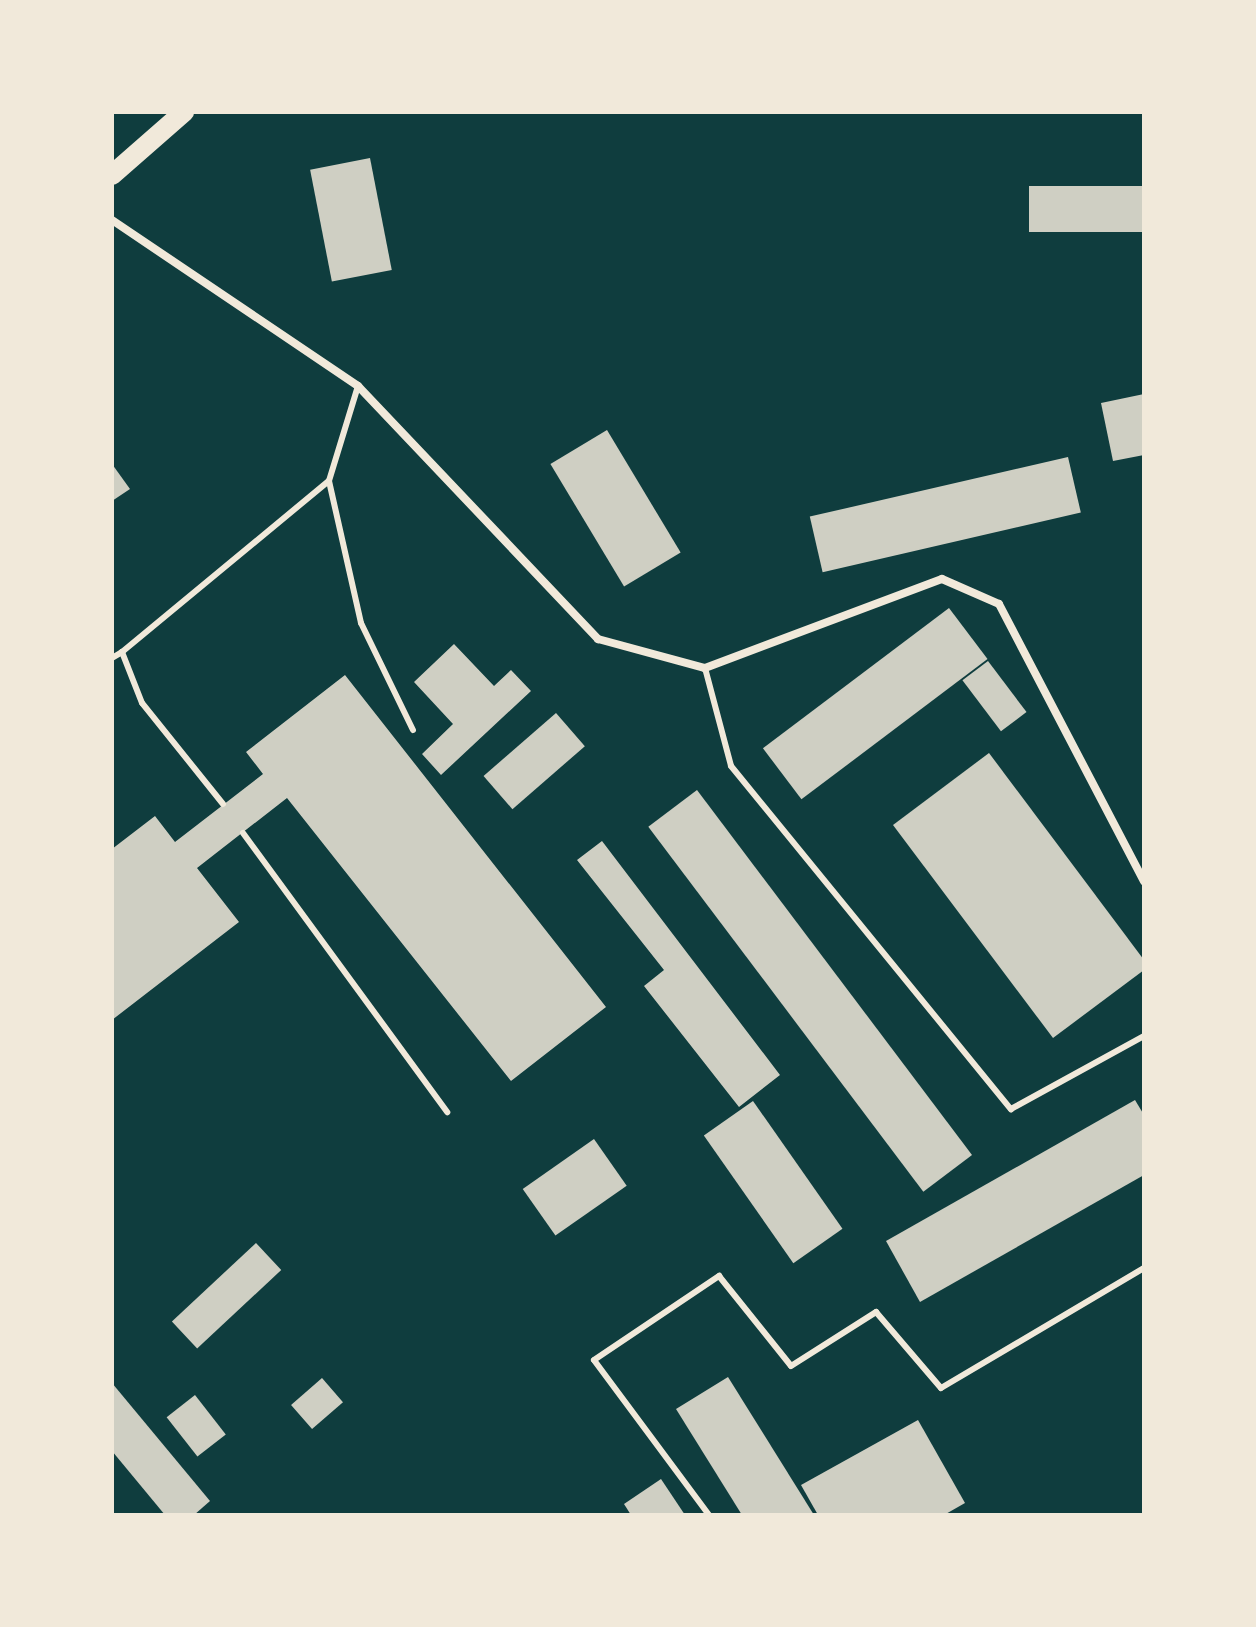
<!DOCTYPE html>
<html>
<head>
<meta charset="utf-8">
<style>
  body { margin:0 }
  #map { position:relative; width:1256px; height:1627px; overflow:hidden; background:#0f3d3e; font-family:"Noto Sans",sans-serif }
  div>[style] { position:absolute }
  .building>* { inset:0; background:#cfcfc3; transform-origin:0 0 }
  .service>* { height:6px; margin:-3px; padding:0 3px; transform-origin:3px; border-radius:3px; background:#f1e9da }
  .minor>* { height:8px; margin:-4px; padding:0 4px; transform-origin:4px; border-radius:4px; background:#f1e9da }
  .primary>* { height:20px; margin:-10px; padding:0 10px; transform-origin:10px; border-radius:10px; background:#f1e9da }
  span { translate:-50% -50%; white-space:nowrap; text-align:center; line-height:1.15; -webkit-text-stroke:7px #f1e9da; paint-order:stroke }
  .frame { position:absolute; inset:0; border:114px solid #f1e9da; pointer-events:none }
</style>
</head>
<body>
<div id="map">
  <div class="building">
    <div style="left:370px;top:158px;width:114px;height:61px;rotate:79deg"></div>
    <div style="left:1144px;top:186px;width:46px;height:115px;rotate:90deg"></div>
    <div style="clip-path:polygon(1144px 394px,1144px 455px,1113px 461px,1101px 403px)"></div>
    <div style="left:607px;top:430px;width:143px;height:66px;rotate:59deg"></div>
    <div style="left:1068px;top:457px;width:57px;height:265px;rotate:77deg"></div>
    <div style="clip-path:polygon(112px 464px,130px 489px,112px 501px)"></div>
    <div style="left:949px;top:608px;width:64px;height:233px;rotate:53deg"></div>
    <div style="clip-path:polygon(454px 644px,494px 686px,511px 670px,531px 691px,441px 775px,422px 754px,453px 724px,414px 682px)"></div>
    <div style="left:988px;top:661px;width:64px;height:32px;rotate:53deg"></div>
    <div style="clip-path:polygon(345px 675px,606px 1007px,511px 1081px,287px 798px,197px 868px,239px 922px,112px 1020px,112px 849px,155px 816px,175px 842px,263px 774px,246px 752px)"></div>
    <div style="left:556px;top:713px;width:44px;height:96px;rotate:49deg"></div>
    <div style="clip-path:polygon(989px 753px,1144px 960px,1144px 970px,1053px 1038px,893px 825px)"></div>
    <div style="left:697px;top:790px;width:457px;height:61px;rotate:53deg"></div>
    <div style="clip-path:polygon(602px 841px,780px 1075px,739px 1107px,644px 986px,664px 970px,577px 860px)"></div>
    <div style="clip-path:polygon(1135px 1100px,1144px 1115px,1144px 1175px,920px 1302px,886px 1241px)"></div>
    <div style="left:753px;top:1101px;width:156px;height:60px;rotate:55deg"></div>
    <div style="left:594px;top:1139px;width:57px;height:87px;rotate:55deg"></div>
    <div style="left:256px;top:1243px;width:37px;height:115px;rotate:47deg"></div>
    <div style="clip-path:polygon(728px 1377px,814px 1515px,742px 1515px,676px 1409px)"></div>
    <div style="left:322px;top:1378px;width:32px;height:41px;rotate:49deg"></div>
    <div style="clip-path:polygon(112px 1383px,210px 1501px,194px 1515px,165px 1515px,112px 1451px)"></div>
    <div style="left:195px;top:1395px;width:50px;height:36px;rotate:52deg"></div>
    <div style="clip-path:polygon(918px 1420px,965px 1503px,944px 1515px,818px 1515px,801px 1485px)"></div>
    <div style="clip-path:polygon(661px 1479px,685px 1515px,631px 1515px,624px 1504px)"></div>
  </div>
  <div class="service">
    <div style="left:358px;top:386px;width:99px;rotate:107deg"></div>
    <div style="left:329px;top:481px;width:146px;rotate:77.3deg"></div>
    <div style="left:361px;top:623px;width:119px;rotate:64.1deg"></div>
    <div style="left:112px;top:658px;width:12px;rotate:-31deg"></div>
    <div style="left:705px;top:668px;width:101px;rotate:75.1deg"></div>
    <div style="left:731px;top:766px;width:443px;rotate:50.8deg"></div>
    <div style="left:1011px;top:1109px;width:152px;rotate:-28.8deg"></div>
    <div style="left:223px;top:804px;width:129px;rotate:-128.7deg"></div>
    <div style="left:142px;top:703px;width:55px;rotate:-111.4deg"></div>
    <div style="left:122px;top:652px;width:268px;rotate:-39.6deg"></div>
    <div style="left:243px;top:833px;width:346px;rotate:53.8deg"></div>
    <div style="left:709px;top:1515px;width:193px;rotate:-126.6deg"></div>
    <div style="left:594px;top:1360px;width:151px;rotate:-33.9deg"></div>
    <div style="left:719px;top:1276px;width:115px;rotate:51.3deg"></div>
    <div style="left:791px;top:1366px;width:101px;rotate:-32.4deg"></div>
    <div style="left:876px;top:1312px;width:100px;rotate:49.5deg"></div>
    <div style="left:941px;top:1388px;width:236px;rotate:-30.6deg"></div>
  </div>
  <div class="minor">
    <div style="left:112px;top:220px;width:297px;rotate:34deg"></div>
    <div style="left:358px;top:386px;width:349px;rotate:46.5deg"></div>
    <div style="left:598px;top:639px;width:111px;rotate:15.2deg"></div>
    <div style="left:705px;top:668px;width:253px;rotate:-20.6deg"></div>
    <div style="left:942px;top:579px;width:62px;rotate:23.7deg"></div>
    <div style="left:999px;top:604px;width:313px;rotate:62.4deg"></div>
  </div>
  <div class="primary">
    <div style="left:112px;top:175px;width:96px;rotate:-41.2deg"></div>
  </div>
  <div class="frame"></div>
</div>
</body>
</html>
